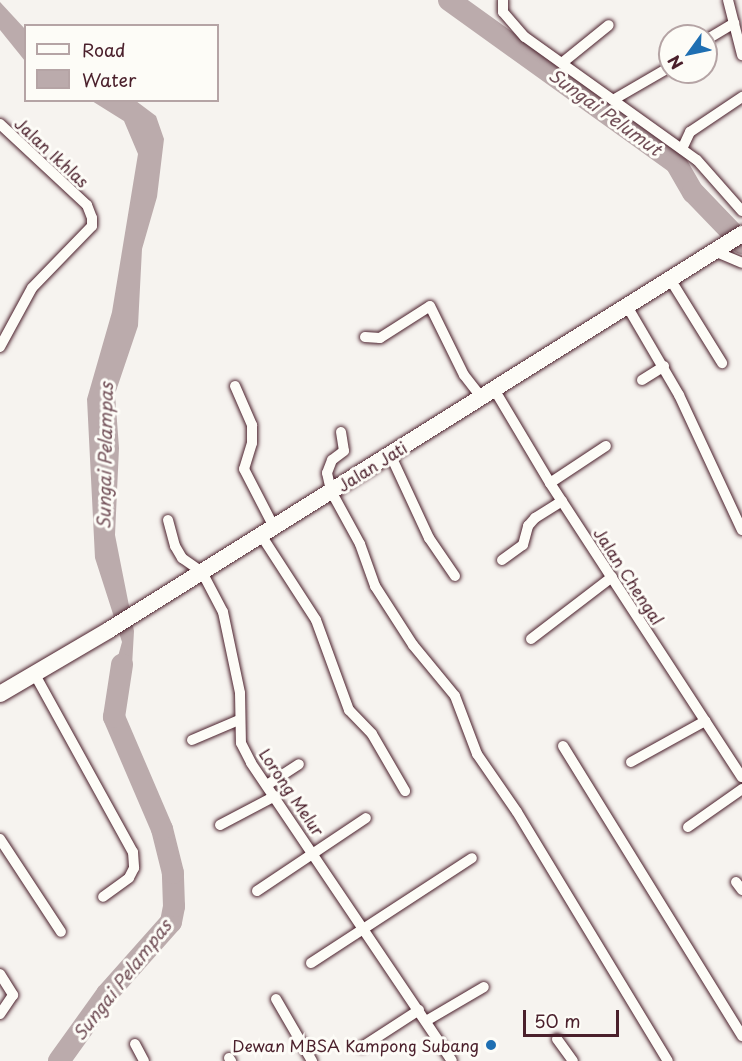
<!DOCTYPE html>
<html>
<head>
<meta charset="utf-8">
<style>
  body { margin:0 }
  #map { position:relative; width:742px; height:1061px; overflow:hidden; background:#f6f3ef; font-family:"Playpen Sans",sans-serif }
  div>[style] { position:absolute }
  .water>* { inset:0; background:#bbabac }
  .river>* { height:22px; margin:-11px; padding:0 11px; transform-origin:11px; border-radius:11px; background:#bbabac }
  .roads { filter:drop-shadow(0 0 2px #4a1f2b) drop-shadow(0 0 2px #4a1f2b) }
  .street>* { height:10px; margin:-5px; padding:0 5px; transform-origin:5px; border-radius:5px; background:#fdfcf7 }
  .secondary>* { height:16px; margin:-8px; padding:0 8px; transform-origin:8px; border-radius:8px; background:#fdfcf7 }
  .dots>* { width:16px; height:16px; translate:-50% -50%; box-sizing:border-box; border:3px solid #fdfcf7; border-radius:50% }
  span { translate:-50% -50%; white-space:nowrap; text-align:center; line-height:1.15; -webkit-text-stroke:6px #fdfcf7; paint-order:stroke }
  .street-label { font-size:16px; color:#4a1f2b }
  .poi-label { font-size:16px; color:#4a1f2b }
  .right { translate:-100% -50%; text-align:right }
  .water-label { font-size:18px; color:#725058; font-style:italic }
  .legend { position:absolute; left:24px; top:24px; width:195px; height:78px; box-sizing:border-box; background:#fdfcf7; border:2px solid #b5a4a5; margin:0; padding:8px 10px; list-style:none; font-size:18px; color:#4a1f2b }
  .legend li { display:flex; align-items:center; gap:12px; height:30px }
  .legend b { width:30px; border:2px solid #b5a4a5 }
  .north { position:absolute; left:658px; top:24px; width:60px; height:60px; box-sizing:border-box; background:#fdfcf7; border:2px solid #b5a4a5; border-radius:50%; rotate:237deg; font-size:16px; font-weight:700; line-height:24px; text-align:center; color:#4a1f2b }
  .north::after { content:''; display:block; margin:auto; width:21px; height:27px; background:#1f6fb2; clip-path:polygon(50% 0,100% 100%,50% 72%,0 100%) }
  .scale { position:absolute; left:523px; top:1010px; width:96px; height:27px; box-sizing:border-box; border:3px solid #4a1f2b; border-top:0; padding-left:8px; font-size:18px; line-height:21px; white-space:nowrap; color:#4a1f2b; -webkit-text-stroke:4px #fdfcf7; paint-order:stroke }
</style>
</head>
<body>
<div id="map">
  <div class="water">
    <div style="clip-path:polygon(0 2px,25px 29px,25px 61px,0 30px)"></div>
    <div style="clip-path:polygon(92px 101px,136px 101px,156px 116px,164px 139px,157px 197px,142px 249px,138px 326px,115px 394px,119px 448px,115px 535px,134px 631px,132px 666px,124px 696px,109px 689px,122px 642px,95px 558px,87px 399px,112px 312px,138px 154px,124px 121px)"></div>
  </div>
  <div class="river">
    <div style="left:449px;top:0;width:279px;rotate:35.7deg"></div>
    <div style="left:676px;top:163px;width:34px;rotate:60deg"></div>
    <div style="left:693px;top:192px;width:71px;rotate:46.1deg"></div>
    <div style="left:59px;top:1061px;width:82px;rotate:-54.4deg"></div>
    <div style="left:107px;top:994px;width:96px;rotate:-48.4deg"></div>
    <div style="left:171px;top:922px;width:16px;rotate:-79deg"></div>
    <div style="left:174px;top:906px;width:33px;rotate:-92deg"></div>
    <div style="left:173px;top:873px;width:45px;rotate:-104deg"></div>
    <div style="left:162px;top:829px;width:122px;rotate:-113.2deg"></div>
    <div style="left:114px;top:717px;width:53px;rotate:-81.3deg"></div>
  </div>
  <div class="roads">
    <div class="street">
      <div style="left:503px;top:0;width:12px;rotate:90deg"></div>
      <div style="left:503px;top:12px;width:33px;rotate:49deg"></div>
      <div style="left:525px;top:37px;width:211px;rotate:35.6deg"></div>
      <div style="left:697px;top:160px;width:68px;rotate:48.6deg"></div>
      <div style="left:728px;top:0;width:57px;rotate:75.7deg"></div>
      <div style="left:706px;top:40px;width:33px;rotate:-31deg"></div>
      <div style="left:562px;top:63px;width:60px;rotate:-39deg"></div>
      <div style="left:613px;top:100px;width:66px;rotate:-30.1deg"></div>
      <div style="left:0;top:124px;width:119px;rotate:43deg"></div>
      <div style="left:87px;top:205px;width:14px;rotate:69deg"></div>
      <div style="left:92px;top:218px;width:8px;rotate:90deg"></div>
      <div style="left:92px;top:226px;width:86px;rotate:134.1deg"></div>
      <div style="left:32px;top:288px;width:67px;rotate:118.5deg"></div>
      <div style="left:682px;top:149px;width:19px;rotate:-65deg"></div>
      <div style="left:690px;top:132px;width:63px;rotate:-33.9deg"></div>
      <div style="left:714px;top:251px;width:30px;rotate:23deg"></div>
      <div style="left:670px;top:279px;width:99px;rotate:58.2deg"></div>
      <div style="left:627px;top:306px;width:103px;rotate:59.7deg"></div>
      <div style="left:679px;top:395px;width:149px;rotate:65deg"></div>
      <div style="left:365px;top:337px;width:15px;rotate:4deg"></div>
      <div style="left:380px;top:338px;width:59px;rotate:-32.6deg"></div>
      <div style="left:430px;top:306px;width:77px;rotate:63.8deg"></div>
      <div style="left:464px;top:375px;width:28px;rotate:52deg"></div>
      <div style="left:642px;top:380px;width:26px;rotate:-32deg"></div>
      <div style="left:235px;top:386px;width:43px;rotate:66.4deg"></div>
      <div style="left:252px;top:425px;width:18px;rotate:90deg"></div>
      <div style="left:252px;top:443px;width:27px;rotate:107deg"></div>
      <div style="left:244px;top:469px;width:65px;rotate:62.7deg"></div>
      <div style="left:494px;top:389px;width:109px;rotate:59.2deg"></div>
      <div style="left:550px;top:483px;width:351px;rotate:56.9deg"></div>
      <div style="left:341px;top:432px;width:19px;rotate:81deg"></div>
      <div style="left:344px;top:451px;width:15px;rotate:143deg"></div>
      <div style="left:332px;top:460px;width:14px;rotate:111deg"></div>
      <div style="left:327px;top:473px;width:18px;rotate:77deg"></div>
      <div style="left:331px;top:491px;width:60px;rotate:61.3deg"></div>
      <div style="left:360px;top:544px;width:45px;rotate:70.3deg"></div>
      <div style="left:375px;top:586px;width:70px;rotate:57.2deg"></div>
      <div style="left:413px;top:645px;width:66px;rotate:50.5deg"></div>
      <div style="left:455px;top:696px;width:62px;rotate:69.2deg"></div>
      <div style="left:477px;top:754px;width:70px;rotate:55.4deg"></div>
      <div style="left:517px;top:812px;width:291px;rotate:58.8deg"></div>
      <div style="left:390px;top:454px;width:93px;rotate:65.1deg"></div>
      <div style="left:429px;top:538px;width:46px;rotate:55.6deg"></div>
      <div style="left:550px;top:483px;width:67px;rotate:-33.5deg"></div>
      <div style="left:168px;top:520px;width:27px;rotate:75deg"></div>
      <div style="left:175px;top:546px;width:14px;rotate:60deg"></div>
      <div style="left:182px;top:558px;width:24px;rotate:35deg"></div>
      <div style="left:202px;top:572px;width:45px;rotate:62.3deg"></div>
      <div style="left:223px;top:612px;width:83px;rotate:78.1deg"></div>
      <div style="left:240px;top:693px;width:50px;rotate:88.9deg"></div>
      <div style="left:241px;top:743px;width:22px;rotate:63deg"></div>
      <div style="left:251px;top:763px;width:359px;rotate:56deg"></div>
      <div style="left:261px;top:535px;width:101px;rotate:57.1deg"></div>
      <div style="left:316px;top:620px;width:96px;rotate:69.9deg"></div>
      <div style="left:349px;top:710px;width:33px;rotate:46deg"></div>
      <div style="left:372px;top:734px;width:66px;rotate:59.9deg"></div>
      <div style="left:502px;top:560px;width:26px;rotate:-36deg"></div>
      <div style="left:523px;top:545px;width:20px;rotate:-75deg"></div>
      <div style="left:528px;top:526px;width:11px;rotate:-49deg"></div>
      <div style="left:535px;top:518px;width:32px;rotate:-32deg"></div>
      <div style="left:531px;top:639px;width:102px;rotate:-37.4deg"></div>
      <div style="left:34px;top:673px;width:205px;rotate:61.1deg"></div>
      <div style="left:133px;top:852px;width:16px;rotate:86deg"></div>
      <div style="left:134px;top:868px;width:11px;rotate:117deg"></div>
      <div style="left:129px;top:878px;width:32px;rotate:144deg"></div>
      <div style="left:192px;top:740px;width:51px;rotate:-23.1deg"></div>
      <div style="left:563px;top:746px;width:341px;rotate:58.3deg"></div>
      <div style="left:631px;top:762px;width:85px;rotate:-29deg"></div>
      <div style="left:267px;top:785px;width:38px;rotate:-33deg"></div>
      <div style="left:220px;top:825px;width:62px;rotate:-27.8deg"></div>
      <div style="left:688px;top:827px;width:66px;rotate:-35.1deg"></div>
      <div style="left:0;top:839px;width:111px;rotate:56.7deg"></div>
      <div style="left:736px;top:882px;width:10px;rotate:53deg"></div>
      <div style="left:257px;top:891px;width:131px;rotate:-33.8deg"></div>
      <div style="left:311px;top:963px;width:192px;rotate:-33.1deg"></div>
      <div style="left:0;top:974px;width:25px;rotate:58deg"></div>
      <div style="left:13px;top:995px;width:23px;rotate:124deg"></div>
      <div style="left:276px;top:999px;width:72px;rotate:59.9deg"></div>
      <div style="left:426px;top:1021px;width:67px;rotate:-30.4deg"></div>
      <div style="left:557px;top:1039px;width:27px;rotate:54deg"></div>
      <div style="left:135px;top:1044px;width:19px;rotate:62deg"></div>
      <div style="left:362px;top:1047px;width:68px;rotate:-33deg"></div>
      <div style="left:229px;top:1058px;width:4px;rotate:56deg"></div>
    </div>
    <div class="secondary">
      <div style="left:0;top:694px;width:126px;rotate:-30.4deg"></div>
      <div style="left:109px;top:630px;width:747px;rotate:-32.03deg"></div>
    </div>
  </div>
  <div class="dots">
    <div style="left:491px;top:1045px;background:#1f6fb2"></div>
  </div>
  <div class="street-label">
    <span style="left:52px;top:152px;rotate:43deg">Jalan Ikhlas</span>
    <span style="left:372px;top:466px;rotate:-32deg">Jalan Jati</span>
    <span style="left:629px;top:576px;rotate:57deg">Jalan Chengal</span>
    <span style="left:292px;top:792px;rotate:56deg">Lorong Melur</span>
  </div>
  <div class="poi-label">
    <span class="right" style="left:479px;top:1045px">Dewan MBSA Kampong Subang</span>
  </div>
  <div class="water-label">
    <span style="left:605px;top:112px;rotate:36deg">Sungai Pelumut</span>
    <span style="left:105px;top:456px;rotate:-89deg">Sungai Pelampas</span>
    <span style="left:122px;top:980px;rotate:-52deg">Sungai Pelampas</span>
  </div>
  <ul class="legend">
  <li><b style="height:8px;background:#fdfcf7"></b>Road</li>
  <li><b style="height:16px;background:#bbabac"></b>Water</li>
  </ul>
  <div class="north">N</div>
  <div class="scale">50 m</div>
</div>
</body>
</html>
